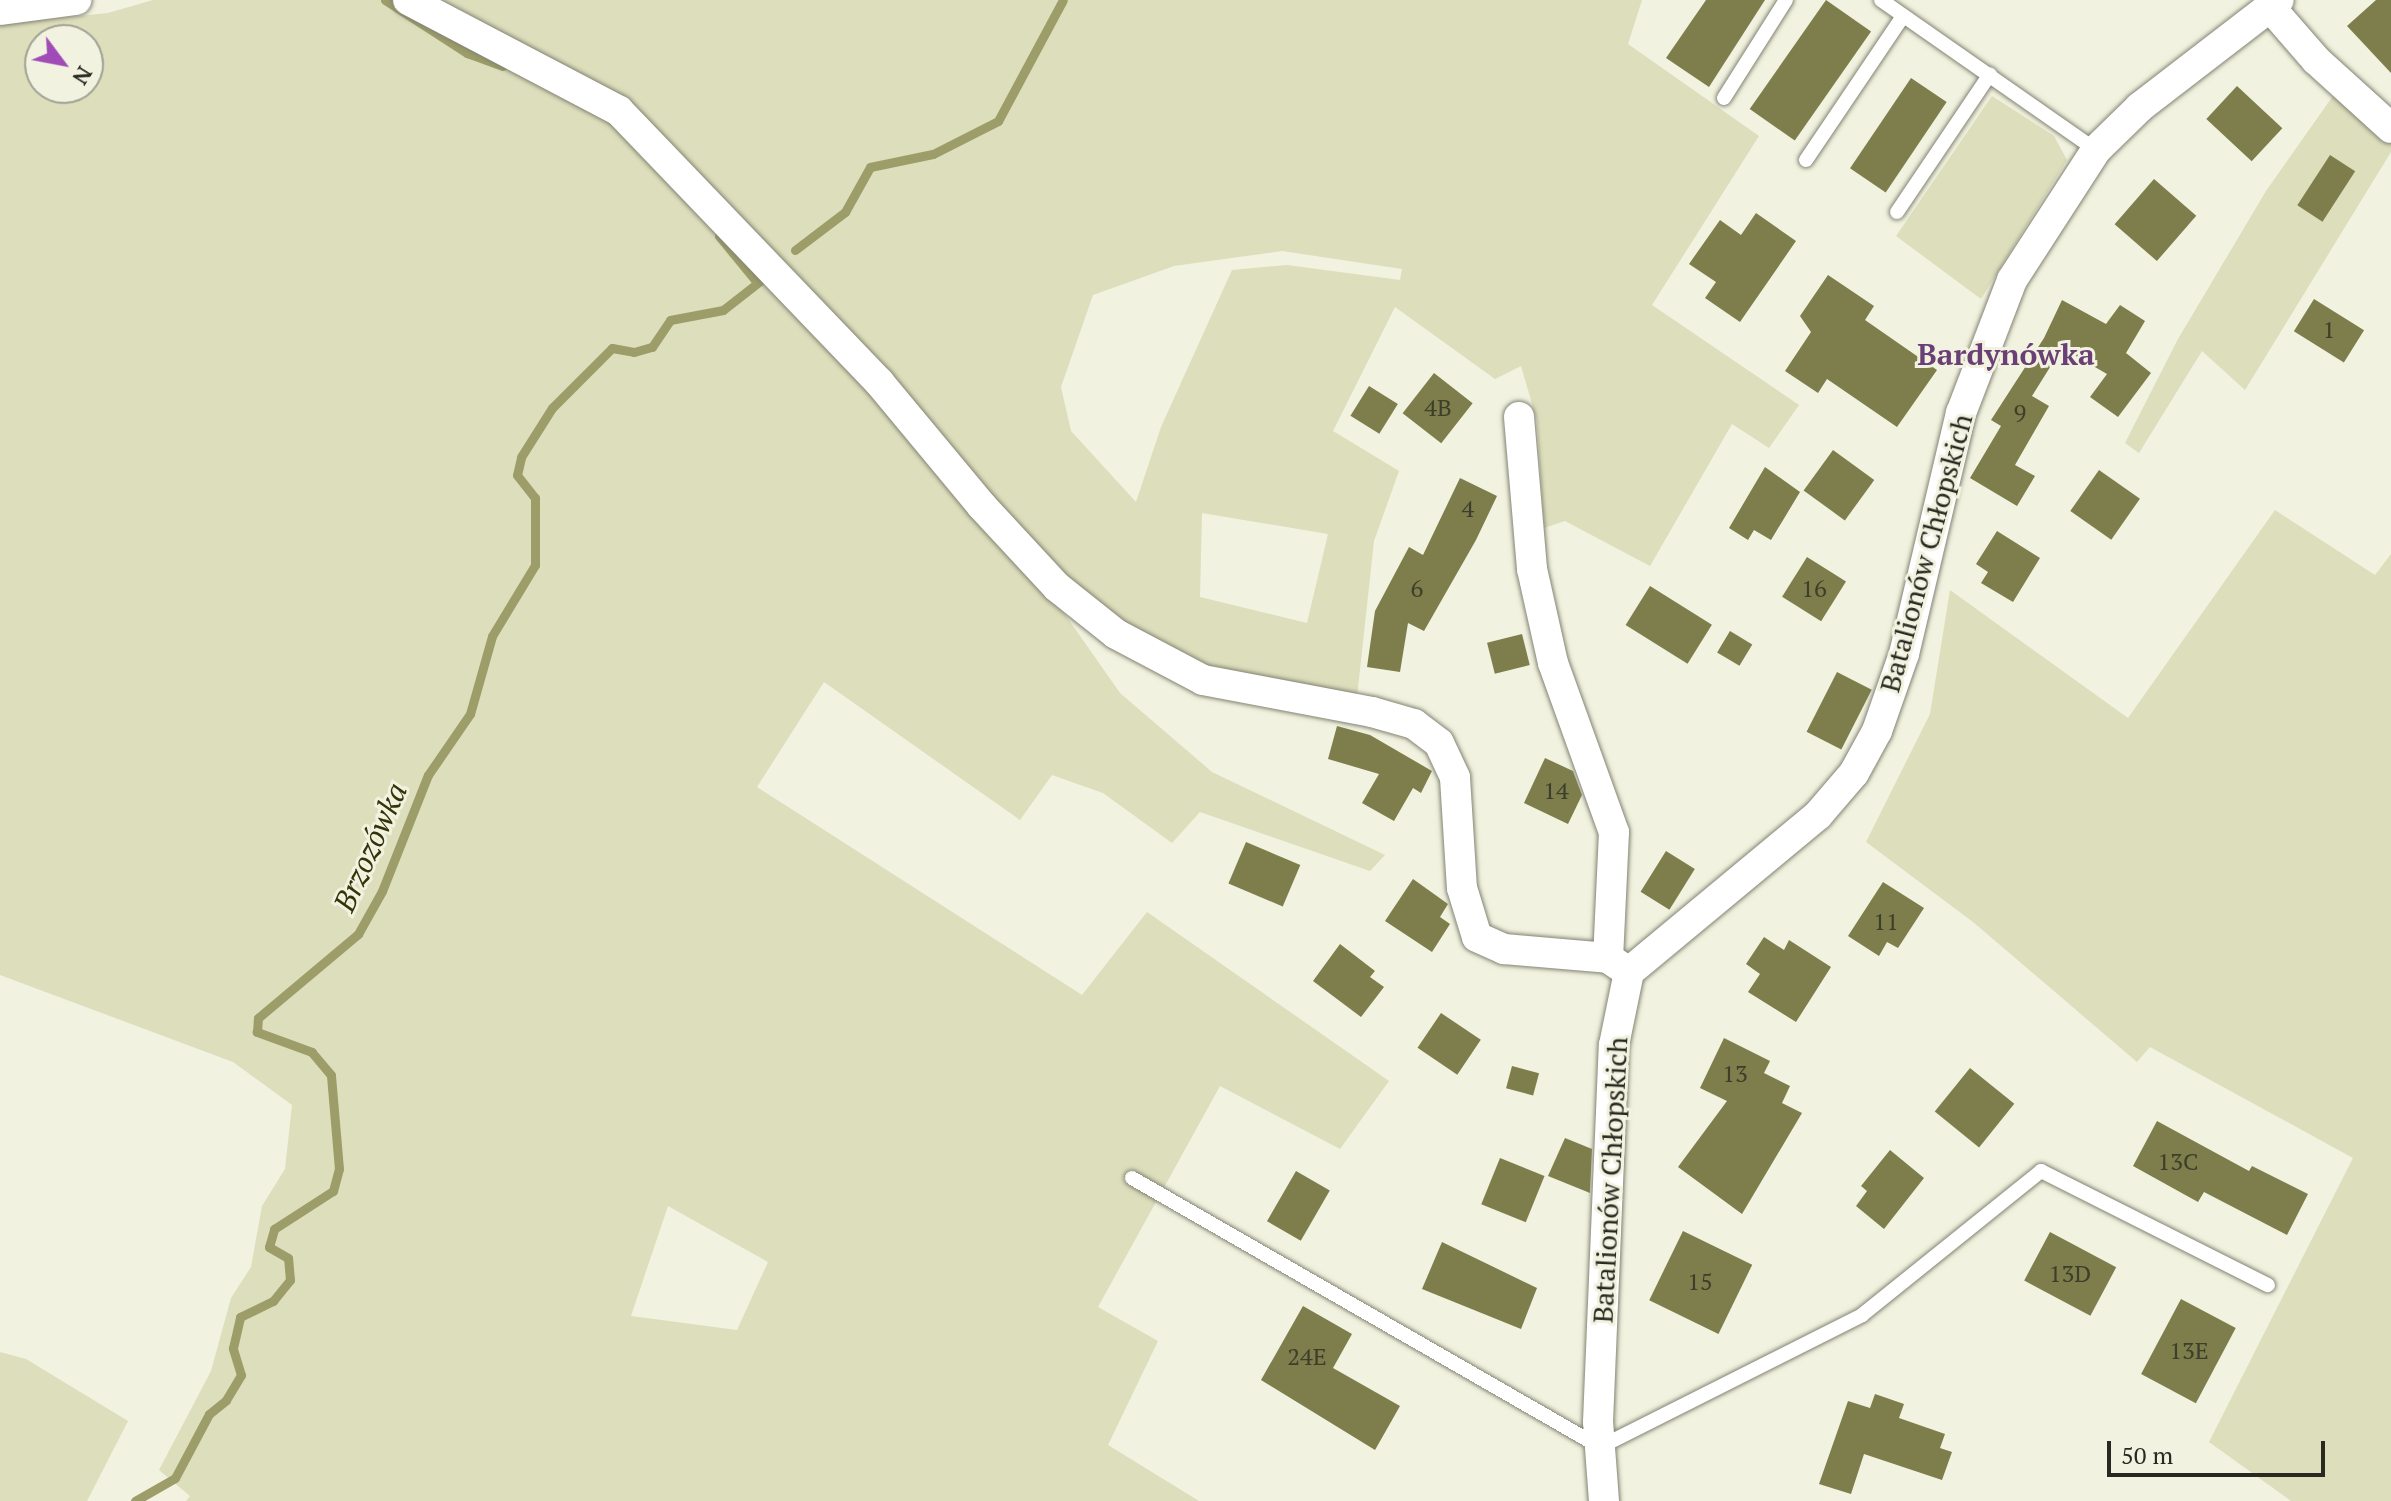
<!DOCTYPE html>
<html>
<head>
<meta charset="utf-8">
<style>
  body { margin:0 }
  #map { position:relative; width:2391px; height:1501px; overflow:hidden; background:#f1f2df; font-family:"PT Serif",serif }
  div>[style] { position:absolute }
  .green>* { inset:0; background:#dddebc }
  .stream>* { height:9px; margin:-4.5px; padding:0 4.5px; transform-origin:4.5px; border-radius:4.5px; background:#9d9d69 }
  .building>* { inset:0; background:#7d7e4b; transform-origin:0 0 }
  .roads { filter:drop-shadow(0 0 2px #838373) drop-shadow(0 0 2px #838373) }
  .service>* { height:14px; margin:-7px; padding:0 7px; transform-origin:7px; border-radius:7px; background:#fff }
  .minor>* { height:30px; margin:-15px; padding:0 15px; transform-origin:15px; border-radius:15px; background:#fff }
  span { translate:-50% -50%; white-space:nowrap; text-align:center; line-height:1.15; -webkit-text-stroke:6px #f1f2df; paint-order:stroke }
  .number-label { font-size:24px; color:#3e3e2c }
  .number-label span { -webkit-text-stroke-width:0 }
  .street-label { font-size:28px; color:#292922 }
  .neighbourhood-label { font-size:30px; color:#6a3f76; font-weight:700 }
  .water-label { font-size:30px; color:#333307; font-style:italic }
  .north { position:absolute; left:24px; top:24px; width:80px; height:80px; box-sizing:border-box; background:#f1f2df; border:2px solid #a1a293; border-radius:50%; rotate:122deg; font-size:22px; font-weight:700; line-height:32px; text-align:center; color:#292922 }
  .north::after { content:''; display:block; margin:auto; width:28px; height:36px; background:#a14bb8; clip-path:polygon(50% 0,100% 100%,50% 72%,0 100%) }
  .scale { position:absolute; left:2107px; top:1441px; width:218px; height:36px; box-sizing:border-box; border:4px solid #292922; border-top:0; padding-left:10px; font-size:24px; line-height:28px; white-space:nowrap; color:#292922; -webkit-text-stroke:6px #f1f2df; paint-order:stroke }
</style>
</head>
<body>
<div id="map">
  <div class="green">
    <div style="clip-path:polygon(evenodd,153px 0,393px 0,535px 77px,542px 54px,442px 0,1642px 0,1628px 44px,1759px 136px,1652px 305px,1799px 405px,1769px 448px,1732px 424px,1650px 566px,1565px 521px,1544px 528px,1537px 421px,1521px 366px,1495px 379px,1395px 307px,1333px 431px,1399px 471px,1374px 541px,1357px 697px,1266px 684px,1164px 654px,996px 536px,1064px 613px,1120px 693px,1212px 772px,1385px 855px,1370px 871px,1200px 812px,1172px 843px,1103px 793px,1052px 775px,1020px 820px,824px 682px,757px 787px,1082px 995px,1147px 912px,1389px 1081px,1340px 1149px,1220px 1086px,1098px 1307px,1158px 1341px,1108px 1445px,1199px 1501px,186px 1501px,190px 1496px,159px 1470px,211px 1371px,231px 1298px,251px 1267px,262px 1206px,285px 1169px,292px 1105px,233px 1062px,0 975px,0 24px,108px 13px,153px 0,40px 40px,88px 40px,88px 88px,40px 88px,40px 40px,153px 0,1282px 251px,1402px 269px,1400px 280px,1287px 265px,1232px 270px,1161px 427px,1136px 502px,1071px 431px,1061px 387px,1093px 295px,1174px 266px,1282px 251px,153px 0,1202px 513px,1328px 534px,1307px 623px,1200px 597px,1202px 513px,153px 0,668px 1206px,768px 1262px,737px 1330px,631px 1316px,668px 1206px)"></div>
    <div style="clip-path:polygon(2340px 86px,2391px 132px,2391px 152px,2245px 390px,2202px 351px,2139px 453px,2125px 443px,2178px 339px,2266px 191px)"></div>
    <div style="clip-path:polygon(1992px 96px,2054px 136px,2067px 160px,1981px 299px,1896px 236px)"></div>
    <div style="clip-path:polygon(2275px 510px,2375px 575px,2391px 554px,2391px 1501px,2291px 1501px,2209px 1442px,2353px 1158px,2150px 1047px,2137px 1062px,1973px 922px,1866px 842px,1930px 714px,1950px 590px,2128px 718px)"></div>
    <div style="clip-path:polygon(0 1352px,26px 1359px,128px 1421px,87px 1501px,0 1501px)"></div>
  </div>
  <div class="stream">
    <div style="left:385px;top:0;width:98px;rotate:32.9deg"></div>
    <div style="left:467px;top:53px;width:38px;rotate:20deg"></div>
    <div style="left:719px;top:236px;width:58px;rotate:50.6deg"></div>
    <div style="left:795px;top:250px;width:63px;rotate:-37.2deg"></div>
    <div style="left:845px;top:212px;width:51px;rotate:-60.9deg"></div>
    <div style="left:870px;top:167px;width:64px;rotate:-11.7deg"></div>
    <div style="left:933px;top:154px;width:73px;rotate:-26.9deg"></div>
    <div style="left:998px;top:121px;width:137px;rotate:-61.8deg"></div>
    <div style="left:135px;top:1501px;width:46px;rotate:-29.9deg"></div>
    <div style="left:175px;top:1478px;width:72px;rotate:-62deg"></div>
    <div style="left:209px;top:1414px;width:22px;rotate:-39deg"></div>
    <div style="left:226px;top:1400px;width:29px;rotate:-59deg"></div>
    <div style="left:241px;top:1375px;width:28px;rotate:-107deg"></div>
    <div style="left:233px;top:1348px;width:32px;rotate:-77deg"></div>
    <div style="left:240px;top:1317px;width:37px;rotate:-26deg"></div>
    <div style="left:273px;top:1301px;width:27px;rotate:-51deg"></div>
    <div style="left:290px;top:1280px;width:22px;rotate:-95deg"></div>
    <div style="left:288px;top:1258px;width:22px;rotate:-150deg"></div>
    <div style="left:269px;top:1247px;width:19px;rotate:-74deg"></div>
    <div style="left:274px;top:1229px;width:70px;rotate:-32.8deg"></div>
    <div style="left:333px;top:1191px;width:23px;rotate:-75deg"></div>
    <div style="left:339px;top:1169px;width:94px;rotate:-94.9deg"></div>
    <div style="left:331px;top:1075px;width:30px;rotate:-130deg"></div>
    <div style="left:312px;top:1052px;width:59px;rotate:-160deg"></div>
    <div style="left:257px;top:1032px;width:14px;rotate:-86deg"></div>
    <div style="left:258px;top:1018px;width:131px;rotate:-40deg"></div>
    <div style="left:358px;top:934px;width:49px;rotate:-60.8deg"></div>
    <div style="left:382px;top:891px;width:125px;rotate:-68.4deg"></div>
    <div style="left:428px;top:775px;width:74px;rotate:-55.5deg"></div>
    <div style="left:470px;top:714px;width:81px;rotate:-74.2deg"></div>
    <div style="left:492px;top:636px;width:83px;rotate:-58.8deg"></div>
    <div style="left:535px;top:565px;width:67px;rotate:-90deg"></div>
    <div style="left:535px;top:498px;width:29px;rotate:-128deg"></div>
    <div style="left:517px;top:475px;width:18px;rotate:-77deg"></div>
    <div style="left:521px;top:457px;width:58px;rotate:-57.7deg"></div>
    <div style="left:552px;top:408px;width:85px;rotate:-45deg"></div>
    <div style="left:612px;top:348px;width:22px;rotate:10deg"></div>
    <div style="left:634px;top:352px;width:19px;rotate:-16deg"></div>
    <div style="left:652px;top:347px;width:32px;rotate:-56deg"></div>
    <div style="left:670px;top:320px;width:54px;rotate:-10.7deg"></div>
    <div style="left:723px;top:310px;width:52px;rotate:-38deg"></div>
  </div>
  <div class="building">
    <div style="clip-path:polygon(1706px 0,1765px 0,1709px 87px,1666px 58px)"></div>
    <div style="left:1826px;top:0;width:55px;height:133px;rotate:35deg"></div>
    <div style="clip-path:polygon(2376px 0,2391px 0,2391px 73px,2347px 26px)"></div>
    <div style="left:1911px;top:78px;width:43px;height:109px;rotate:34deg"></div>
    <div style="left:2237px;top:86px;width:62px;height:45px;rotate:43deg"></div>
    <div style="left:2330px;top:155px;width:30px;height:60px;rotate:33deg"></div>
    <div style="left:2154px;top:179px;width:56px;height:60px;rotate:41deg"></div>
    <div style="clip-path:polygon(1756px 213px,1796px 241px,1740px 322px,1705px 298px,1716px 282px,1689px 264px,1720px 220px,1741px 235px)"></div>
    <div style="clip-path:polygon(1828px 275px,1874px 306px,1865px 320px,1937px 370px,1897px 427px,1827px 379px,1818px 393px,1785px 371px,1811px 332px,1800px 316px)"></div>
    <div style="left:2314px;top:299px;width:59px;height:38px;rotate:32deg"></div>
    <div style="clip-path:polygon(2062px 300px,2106px 324px,2120px 305px,2145px 321px,2126px 353px,2151px 373px,2118px 417px,2090px 397px,2107px 374px,2062px 348px,2032px 396px,2049px 406px,2015px 465px,2035px 476px,2017px 506px,1970px 478px,2001px 426px,1991px 420px,2044px 338px)"></div>
    <div style="left:1434px;top:373px;width:49px;height:51px;rotate:38deg"></div>
    <div style="left:1369px;top:386px;width:34px;height:35px;rotate:32deg"></div>
    <div style="left:1833px;top:450px;width:51px;height:50px;rotate:36deg"></div>
    <div style="clip-path:polygon(1765px 467px,1800px 492px,1771px 540px,1754px 530px,1748px 540px,1729px 528px)"></div>
    <div style="left:2099px;top:470px;width:50px;height:50px;rotate:35deg"></div>
    <div style="clip-path:polygon(1460px 478px,1497px 496px,1476px 540px,1424px 631px,1408px 623px,1400px 672px,1367px 667px,1375px 611px,1409px 547px,1423px 555px)"></div>
    <div style="clip-path:polygon(1997px 531px,2040px 558px,2013px 602px,1981px 583px,1988px 572px,1976px 564px)"></div>
    <div style="left:1807px;top:557px;width:46px;height:47px;rotate:32deg"></div>
    <div style="left:1650px;top:586px;width:73px;height:46px;rotate:32deg"></div>
    <div style="left:1730px;top:631px;width:26px;height:25px;rotate:31deg"></div>
    <div style="left:1522px;top:634px;width:32px;height:36px;rotate:76deg"></div>
    <div style="left:1837px;top:672px;width:39px;height:67px;rotate:27deg"></div>
    <div style="clip-path:polygon(1337px 726px,1370px 735px,1432px 771px,1421px 793px,1413px 788px,1394px 821px,1362px 803px,1379px 774px,1328px 759px)"></div>
    <div style="clip-path:polygon(1545px 758px,1573px 771px,1582px 795px,1568px 824px,1524px 803px)"></div>
    <div style="left:1246px;top:842px;width:59px;height:45px;rotate:23deg"></div>
    <div style="left:1666px;top:851px;width:34px;height:48px;rotate:32deg"></div>
    <div style="clip-path:polygon(1413px 879px,1448px 904px,1440px 917px,1450px 924px,1432px 952px,1385px 921px)"></div>
    <div style="clip-path:polygon(1883px 882px,1924px 908px,1898px 948px,1887px 942px,1879px 956px,1848px 936px)"></div>
    <div style="clip-path:polygon(1764px 937px,1784px 950px,1789px 940px,1831px 967px,1796px 1022px,1748px 992px,1760px 974px,1746px 964px)"></div>
    <div style="clip-path:polygon(1340px 944px,1375px 971px,1370px 977px,1384px 987px,1361px 1017px,1313px 981px)"></div>
    <div style="left:1441px;top:1013px;width:48px;height:42px;rotate:34deg"></div>
    <div style="clip-path:polygon(1724px 1038px,1770px 1061px,1764px 1073px,1790px 1086px,1782px 1103px,1802px 1113px,1742px 1214px,1678px 1167px,1727px 1101px,1700px 1088px)"></div>
    <div style="left:1512px;top:1066px;width:28px;height:23px;rotate:15deg"></div>
    <div style="left:1970px;top:1068px;width:57px;height:56px;rotate:39deg"></div>
    <div style="clip-path:polygon(2157px 1121px,2249px 1171px,2252px 1166px,2308px 1194px,2287px 1235px,2204px 1192px,2198px 1202px,2133px 1166px)"></div>
    <div style="clip-path:polygon(1565px 1138px,1592px 1149px,1590px 1193px,1548px 1176px)"></div>
    <div style="clip-path:polygon(1890px 1150px,1924px 1178px,1884px 1229px,1856px 1206px,1867px 1191px,1861px 1186px)"></div>
    <div style="left:1500px;top:1158px;width:48px;height:50px;rotate:22deg"></div>
    <div style="left:1296px;top:1171px;width:39px;height:58px;rotate:30deg"></div>
    <div style="left:1683px;top:1231px;width:77px;height:77px;rotate:26deg"></div>
    <div style="left:2050px;top:1232px;width:75px;height:55px;rotate:28deg"></div>
    <div style="clip-path:polygon(1442px 1242px,1537px 1288px,1521px 1329px,1422px 1289px)"></div>
    <div style="left:2181px;top:1299px;width:62px;height:85px;rotate:28deg"></div>
    <div style="clip-path:polygon(1303px 1306px,1352px 1334px,1333px 1368px,1400px 1406px,1375px 1450px,1261px 1380px)"></div>
    <div style="clip-path:polygon(1875px 1394px,1904px 1404px,1899px 1418px,1945px 1434px,1940px 1448px,1952px 1452px,1942px 1480px,1864px 1454px,1851px 1494px,1819px 1484px,1848px 1401px,1870px 1408px)"></div>
  </div>
  <div class="roads">
    <div class="service">
      <div style="left:1881px;top:0;width:262px;rotate:34.9deg"></div>
      <div style="left:1724px;top:98px;width:116px;rotate:-57.7deg"></div>
      <div style="left:1806px;top:160px;width:174px;rotate:-56deg"></div>
      <div style="left:1897px;top:212px;width:166px;rotate:-56deg"></div>
      <div style="left:1132px;top:1178px;width:540px;rotate:29.89deg"></div>
      <div style="left:1600px;top:1447px;width:293px;rotate:-26.7deg"></div>
      <div style="left:1862px;top:1315px;width:230px;rotate:-38.8deg"></div>
      <div style="left:2041px;top:1171px;width:254px;rotate:26.7deg"></div>
    </div>
    <div class="minor">
      <div style="left:408px;top:0;width:238px;rotate:27.7deg"></div>
      <div style="left:619px;top:111px;width:376px;rotate:46.2deg"></div>
      <div style="left:879px;top:382px;width:160px;rotate:50.3deg"></div>
      <div style="left:981px;top:505px;width:112px;rotate:47.2deg"></div>
      <div style="left:1057px;top:587px;width:75px;rotate:38.5deg"></div>
      <div style="left:1116px;top:634px;width:98px;rotate:27.9deg"></div>
      <div style="left:1203px;top:680px;width:172px;rotate:10.7deg"></div>
      <div style="left:1372px;top:712px;width:44px;rotate:15.9deg"></div>
      <div style="left:1414px;top:724px;width:31px;rotate:37deg"></div>
      <div style="left:1439px;top:743px;width:38px;rotate:65deg"></div>
      <div style="left:1455px;top:778px;width:110px;rotate:86.4deg"></div>
      <div style="left:1462px;top:888px;width:51px;rotate:73deg"></div>
      <div style="left:1477px;top:937px;width:30px;rotate:24deg"></div>
      <div style="left:1504px;top:949px;width:104px;rotate:4.9deg"></div>
      <div style="left:1608px;top:958px;width:25px;rotate:34deg"></div>
      <div style="left:2270px;top:7px;width:70px;rotate:49deg"></div>
      <div style="left:2316px;top:60px;width:101px;rotate:42.2deg"></div>
      <div style="left:0;top:10px;width:77px;rotate:-7.5deg"></div>
      <div style="left:1519px;top:417px;width:153px;rotate:85.1deg"></div>
      <div style="left:1532px;top:569px;width:96px;rotate:77.4deg"></div>
      <div style="left:1553px;top:663px;width:180px;rotate:70.2deg"></div>
      <div style="left:1614px;top:832px;width:126px;rotate:92.7deg"></div>
      <div style="left:1604px;top:1501px;width:79px;rotate:-94.3deg"></div>
      <div style="left:1598px;top:1422px;width:377px;rotate:-87.6deg"></div>
      <div style="left:1614px;top:1045px;width:75px;rotate:-78.4deg"></div>
      <div style="left:1629px;top:972px;width:246px;rotate:-39.7deg"></div>
      <div style="left:1818px;top:815px;width:55px;rotate:-49.4deg"></div>
      <div style="left:1854px;top:773px;width:48px;rotate:-61.3deg"></div>
      <div style="left:1877px;top:731px;width:82px;rotate:-70.7deg"></div>
      <div style="left:1904px;top:654px;width:248px;rotate:-76.7deg"></div>
      <div style="left:1961px;top:413px;width:142px;rotate:-69deg"></div>
      <div style="left:2012px;top:280px;width:155px;rotate:-57.1deg"></div>
      <div style="left:2096px;top:150px;width:62px;rotate:-44.3deg"></div>
      <div style="left:2140px;top:107px;width:175px;rotate:-37.6deg"></div>
    </div>
  </div>
  <div class="number-label">
    <span style="left:2329px;top:330px">1</span>
    <span style="left:1438px;top:408px">4B</span>
    <span style="left:2020px;top:413px">9</span>
    <span style="left:1468px;top:509px">4</span>
    <span style="left:1417px;top:589px">6</span>
    <span style="left:1814px;top:589px">16</span>
    <span style="left:1556px;top:791px">14</span>
    <span style="left:1886px;top:922px">11</span>
    <span style="left:1735px;top:1074px">13</span>
    <span style="left:2178px;top:1162px">13C</span>
    <span style="left:2070px;top:1274px">13D</span>
    <span style="left:1700px;top:1282px">15</span>
    <span style="left:2189px;top:1351px">13E</span>
    <span style="left:1307px;top:1357px">24E</span>
  </div>
  <div class="street-label">
    <span style="left:1926px;top:553px;rotate:-75deg">Batalionów Chłopskich</span>
    <span style="left:1610px;top:1180px;rotate:-87deg">Batalionów Chłopskich</span>
  </div>
  <div class="neighbourhood-label">
    <span style="left:2006px;top:354px">Bardynówka</span>
  </div>
  <div class="water-label">
    <span style="left:370px;top:847px;rotate:-66deg">Brzozówka</span>
  </div>
  <div class="north">N</div>
  <div class="scale">50 m</div>
</div>
</body>
</html>
